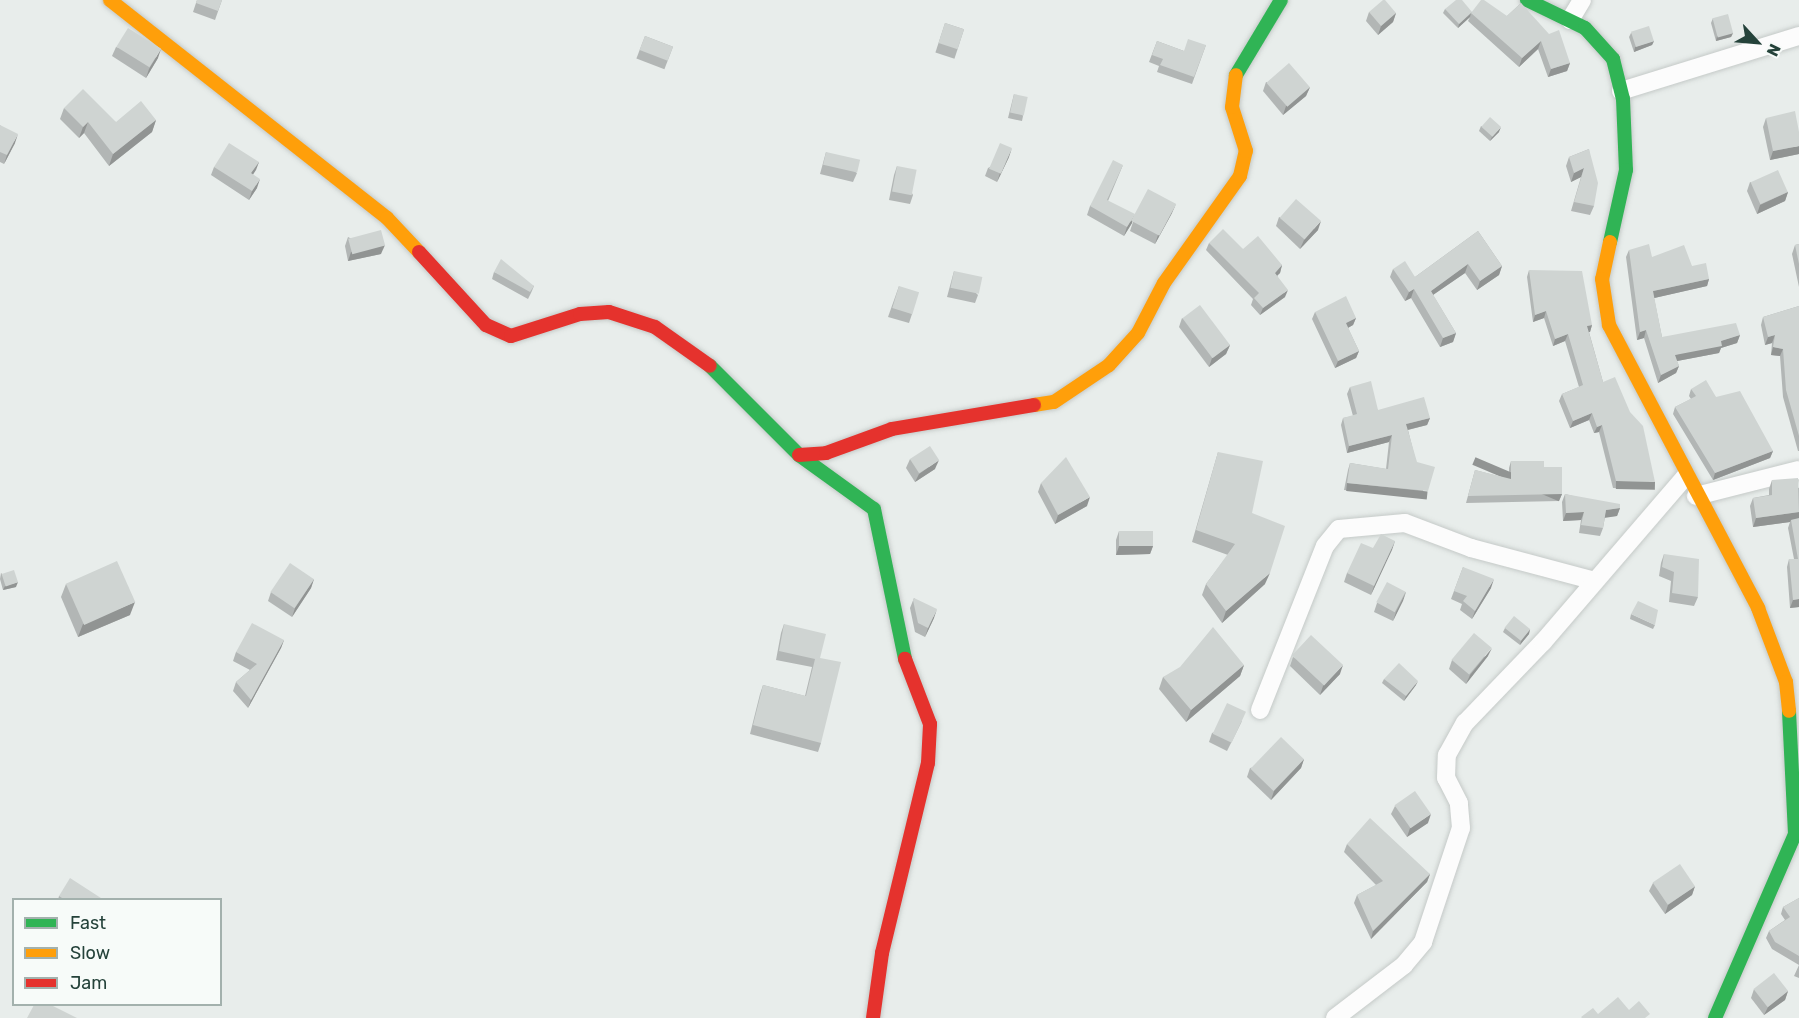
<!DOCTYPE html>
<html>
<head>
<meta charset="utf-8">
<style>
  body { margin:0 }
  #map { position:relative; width:1799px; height:1018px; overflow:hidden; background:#e8edeb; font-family:Rubik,sans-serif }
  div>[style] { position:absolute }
  .roads { filter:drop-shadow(0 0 2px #c5cac8) drop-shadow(0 0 2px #c5cac8) }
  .street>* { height:18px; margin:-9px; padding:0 9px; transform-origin:9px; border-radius:9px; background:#fcfcfc }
  .fast>* { height:14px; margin:-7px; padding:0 7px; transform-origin:7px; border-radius:7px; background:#30b455 }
  .slow>* { height:14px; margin:-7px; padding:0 7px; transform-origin:7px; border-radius:7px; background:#ff9f0a }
  .jam>* { height:14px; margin:-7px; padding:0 7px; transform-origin:7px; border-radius:7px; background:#e5322d }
  .wall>* { inset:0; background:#b2b6b5; transform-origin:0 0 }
  .shaded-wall>* { inset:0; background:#919493; transform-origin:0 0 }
  .building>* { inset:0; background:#cfd4d2; transform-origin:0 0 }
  span { translate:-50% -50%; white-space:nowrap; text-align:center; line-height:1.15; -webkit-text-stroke:4.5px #f7fbf9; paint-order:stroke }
  .legend { position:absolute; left:12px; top:898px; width:210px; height:108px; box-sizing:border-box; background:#f7fbf9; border:2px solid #a3b1ad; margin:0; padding:8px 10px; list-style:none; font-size:18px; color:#24423a }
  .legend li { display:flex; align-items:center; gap:12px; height:30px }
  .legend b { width:30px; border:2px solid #a3b1ad }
  .north { position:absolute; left:1727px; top:12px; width:60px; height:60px; -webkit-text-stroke:4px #f7fbf9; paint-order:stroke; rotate:116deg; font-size:16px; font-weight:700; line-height:24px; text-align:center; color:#24423a }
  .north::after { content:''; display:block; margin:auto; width:21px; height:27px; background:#24423a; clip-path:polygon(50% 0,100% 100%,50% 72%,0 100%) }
</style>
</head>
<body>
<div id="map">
  <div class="roads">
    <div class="street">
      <div style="left:1570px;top:20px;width:23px;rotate:-59deg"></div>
      <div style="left:1621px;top:91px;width:186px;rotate:-17.2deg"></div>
      <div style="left:1696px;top:496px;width:106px;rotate:-14.2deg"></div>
      <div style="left:1260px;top:710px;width:176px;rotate:-68.4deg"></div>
      <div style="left:1325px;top:546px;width:22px;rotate:-51deg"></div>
      <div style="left:1339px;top:529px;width:66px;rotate:-5.2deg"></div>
      <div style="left:1405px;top:523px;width:71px;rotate:20.7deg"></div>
      <div style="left:1471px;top:548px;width:128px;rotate:14.9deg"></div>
      <div style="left:1335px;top:1018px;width:87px;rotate:-37.5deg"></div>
      <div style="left:1404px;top:965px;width:30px;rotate:-50deg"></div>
      <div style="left:1423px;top:942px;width:120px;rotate:-71.6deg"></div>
      <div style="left:1461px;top:828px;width:25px;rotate:-95deg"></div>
      <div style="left:1459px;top:803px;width:28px;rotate:-117deg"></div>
      <div style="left:1446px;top:778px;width:23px;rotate:-88deg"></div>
      <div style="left:1447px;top:755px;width:37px;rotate:-61deg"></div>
      <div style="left:1465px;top:723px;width:112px;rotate:-46.1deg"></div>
      <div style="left:1543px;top:642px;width:219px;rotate:-49.3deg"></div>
    </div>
    <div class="fast">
      <div style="left:1527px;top:0;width:64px;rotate:25.8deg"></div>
      <div style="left:1585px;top:28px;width:42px;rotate:47.9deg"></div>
      <div style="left:1613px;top:59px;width:41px;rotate:76deg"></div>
      <div style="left:1623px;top:99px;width:71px;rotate:87.6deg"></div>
      <div style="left:1626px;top:170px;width:74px;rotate:102.5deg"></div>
      <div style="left:1236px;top:75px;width:87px;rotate:-59deg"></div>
      <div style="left:710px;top:366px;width:126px;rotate:45deg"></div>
      <div style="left:799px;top:455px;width:92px;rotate:35.8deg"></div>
      <div style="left:874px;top:509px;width:153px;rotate:78.3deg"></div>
      <div style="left:1715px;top:1018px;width:201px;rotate:-66.5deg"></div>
      <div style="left:1795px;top:834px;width:123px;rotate:-92.8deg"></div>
    </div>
    <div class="slow">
      <div style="left:110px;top:0;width:352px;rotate:38.2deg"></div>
      <div style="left:387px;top:218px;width:47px;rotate:46.7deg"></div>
      <div style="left:1610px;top:242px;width:38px;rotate:102deg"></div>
      <div style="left:1602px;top:279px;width:47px;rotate:81.3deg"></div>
      <div style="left:1609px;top:325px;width:320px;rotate:62.2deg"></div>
      <div style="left:1758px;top:608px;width:79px;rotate:69.3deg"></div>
      <div style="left:1786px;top:682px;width:29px;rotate:84deg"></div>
      <div style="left:1034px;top:405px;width:20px;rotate:-9deg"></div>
      <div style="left:1054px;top:402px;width:66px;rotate:-33.9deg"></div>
      <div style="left:1109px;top:365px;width:43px;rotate:-47.8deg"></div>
      <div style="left:1138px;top:333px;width:56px;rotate:-62.5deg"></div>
      <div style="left:1164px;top:283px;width:131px;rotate:-54.6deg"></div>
      <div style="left:1240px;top:176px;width:26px;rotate:-77deg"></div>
      <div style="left:1246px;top:151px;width:46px;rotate:-107.7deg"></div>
      <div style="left:1232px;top:107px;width:32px;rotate:-83deg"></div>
    </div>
    <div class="jam">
      <div style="left:419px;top:252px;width:99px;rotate:47.5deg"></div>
      <div style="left:486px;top:325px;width:27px;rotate:24deg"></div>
      <div style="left:511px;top:336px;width:72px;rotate:-17.7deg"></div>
      <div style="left:580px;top:314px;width:29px;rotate:-4deg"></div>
      <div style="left:609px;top:312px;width:48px;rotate:18.1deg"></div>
      <div style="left:655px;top:327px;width:67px;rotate:35.3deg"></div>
      <div style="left:799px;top:455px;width:27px;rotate:-4deg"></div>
      <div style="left:826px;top:453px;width:70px;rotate:-20deg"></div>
      <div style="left:892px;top:429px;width:144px;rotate:-9.6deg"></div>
      <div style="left:873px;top:1018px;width:66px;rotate:-82.1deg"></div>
      <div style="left:882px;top:953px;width:195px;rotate:-76.4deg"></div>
      <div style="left:928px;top:763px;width:39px;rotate:-87deg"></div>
      <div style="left:930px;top:724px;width:70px;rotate:-111deg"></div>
    </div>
  </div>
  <div class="wall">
    <div style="clip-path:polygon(197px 0,222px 0,215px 20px,193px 12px)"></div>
    <div style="clip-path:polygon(1521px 3px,1570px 63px,1567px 71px,1548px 77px,1538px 49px,1519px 67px,1468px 21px,1470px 17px,1458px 28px,1443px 13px,1445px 9px,1507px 16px)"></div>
    <div style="clip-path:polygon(1369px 12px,1396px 13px,1393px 22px,1378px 35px,1366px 21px)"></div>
    <div style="clip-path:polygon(1713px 18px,1733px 33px,1731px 37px,1716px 41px,1711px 23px)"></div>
    <div style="left:945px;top:23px;width:20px;height:31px;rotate:18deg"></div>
    <div style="clip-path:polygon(1631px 33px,1654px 41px,1652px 45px,1634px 52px,1629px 37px)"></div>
    <div style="left:645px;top:36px;width:30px;height:24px;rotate:21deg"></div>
    <div style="clip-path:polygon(1157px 41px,1184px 51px,1206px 45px,1192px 84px,1157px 72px,1159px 66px,1149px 62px)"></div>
    <div style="clip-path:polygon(116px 47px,158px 58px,146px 78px,112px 56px)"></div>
    <div style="clip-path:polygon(1266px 82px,1310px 87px,1306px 96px,1283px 115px,1263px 91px)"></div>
    <div style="clip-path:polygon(1014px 94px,1023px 116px,1022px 121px,1008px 118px)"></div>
    <div style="clip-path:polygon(64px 108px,116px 122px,156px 120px,152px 132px,109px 166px,84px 133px,79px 138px,60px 119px)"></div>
    <div style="clip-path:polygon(1766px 118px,1799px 154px,1770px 160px,1763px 127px)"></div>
    <div style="clip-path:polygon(0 125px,15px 143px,4px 164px,0 162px)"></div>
    <div style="clip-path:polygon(1481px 126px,1499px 132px,1490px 141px,1479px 131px)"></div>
    <div style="clip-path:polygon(1589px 149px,1594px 206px,1590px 215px,1571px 211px,1581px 177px,1571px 182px,1566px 166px,1569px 157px)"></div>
    <div style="clip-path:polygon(826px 152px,857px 173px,853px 182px,820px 174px)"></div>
    <div style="clip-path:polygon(1009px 157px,997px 182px,985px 176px,988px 168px)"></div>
    <div style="clip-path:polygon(259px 162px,253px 174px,257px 188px,249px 200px,211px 175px,214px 167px)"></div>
    <div style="clip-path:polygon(1123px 165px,1108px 201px,1132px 223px,1124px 236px,1087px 215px,1090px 206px)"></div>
    <div style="clip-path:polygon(897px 166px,913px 195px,910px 204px,889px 200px,894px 175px)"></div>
    <div style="clip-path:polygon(1750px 182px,1788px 192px,1785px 201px,1757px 214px,1747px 191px)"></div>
    <div style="clip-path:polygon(1172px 213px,1155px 244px,1130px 231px,1133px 222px)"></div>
    <div style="clip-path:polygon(1279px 217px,1318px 230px,1300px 249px,1276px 226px)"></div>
    <div style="clip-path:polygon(1478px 231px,1502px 266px,1499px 275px,1477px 290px,1465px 273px,1433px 295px,1456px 333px,1453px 342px,1440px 347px,1411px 298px,1405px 301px,1390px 277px,1393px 269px,1415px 277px)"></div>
    <div style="clip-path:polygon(348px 237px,381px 254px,348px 261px,345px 246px)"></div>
    <div style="clip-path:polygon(1209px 243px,1243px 249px,1282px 265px,1280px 273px,1277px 275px,1285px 297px,1260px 315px,1251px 305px,1253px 299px,1206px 250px)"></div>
    <div style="clip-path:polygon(1799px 244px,1799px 287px,1792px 254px,1795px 245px)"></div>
    <div style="clip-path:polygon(1629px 250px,1652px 257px,1692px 266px,1709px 279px,1707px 286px,1654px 298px,1662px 337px,1740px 335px,1737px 343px,1721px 348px,1719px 353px,1677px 361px,1679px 366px,1676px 373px,1658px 383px,1644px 338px,1637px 340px,1626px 257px)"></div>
    <div style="clip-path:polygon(1529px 270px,1592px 325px,1590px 332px,1589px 332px,1603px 382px,1653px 489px,1613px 488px,1599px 432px,1594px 433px,1589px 420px,1570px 428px,1559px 401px,1562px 394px,1579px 387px,1565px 341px,1553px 346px,1544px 318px,1533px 322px,1527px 277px)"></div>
    <div style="clip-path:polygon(954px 271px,978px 295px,975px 303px,947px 297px)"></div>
    <div style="clip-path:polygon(494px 272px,534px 286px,531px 293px,528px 299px,492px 279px)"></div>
    <div style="clip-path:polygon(899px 286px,912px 314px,909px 323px,888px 317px)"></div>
    <div style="clip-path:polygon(1799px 306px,1799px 451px,1798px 451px,1783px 397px,1780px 356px,1771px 355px,1772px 343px,1765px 345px,1761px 325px,1763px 317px)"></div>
    <div style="clip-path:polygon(1315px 312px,1356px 318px,1353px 325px,1348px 328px,1359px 351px,1356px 358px,1335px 368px,1312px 319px)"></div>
    <div style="clip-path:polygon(1182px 318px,1230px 345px,1226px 354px,1209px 367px,1179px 327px)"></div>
    <div style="clip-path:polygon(1350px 387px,1378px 410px,1430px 418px,1427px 425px,1408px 430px,1425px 498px,1344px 490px,1348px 470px,1350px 463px,1386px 469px,1389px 442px,1347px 453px,1341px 425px,1343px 418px,1353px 416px,1347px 394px)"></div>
    <div style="clip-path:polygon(1691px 389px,1716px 397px,1773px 451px,1770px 458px,1713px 480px,1673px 414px,1675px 407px,1691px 399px,1689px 396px)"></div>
    <div style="clip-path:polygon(1218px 452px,1252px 513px,1265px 584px,1222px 623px,1202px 595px,1206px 584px,1228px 555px,1192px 542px)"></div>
    <div style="clip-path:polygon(910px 459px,935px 469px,915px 482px,906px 468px)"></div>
    <div style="clip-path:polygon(1511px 461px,1544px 467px,1562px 494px,1559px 501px,1466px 503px,1475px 470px,1509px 479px,1509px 468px)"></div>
    <div style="clip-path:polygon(1772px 480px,1799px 488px,1799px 607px,1790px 608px,1787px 567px,1789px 559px,1794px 559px,1788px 528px,1790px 522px,1753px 527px,1750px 506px,1753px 498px,1769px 495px,1769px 489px)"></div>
    <div style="clip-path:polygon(1041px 483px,1087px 506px,1055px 524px,1038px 492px)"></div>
    <div style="clip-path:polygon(1565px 494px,1620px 508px,1617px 516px,1605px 517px,1603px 528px,1600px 536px,1579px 533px,1581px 520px,1563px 521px,1562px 502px)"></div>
    <div style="clip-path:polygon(1119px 531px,1153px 546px,1150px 554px,1116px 555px,1116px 540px)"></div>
    <div style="clip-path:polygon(1395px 541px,1371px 595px,1344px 582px,1347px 573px,1373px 548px)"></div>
    <div style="clip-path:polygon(1664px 554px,1698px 597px,1694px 606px,1669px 602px,1671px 581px,1659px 576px,1661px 563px)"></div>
    <div style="clip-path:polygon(1463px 567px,1491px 588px,1472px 619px,1460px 610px,1462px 604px,1451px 599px)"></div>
    <div style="clip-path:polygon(1px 573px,16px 587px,3px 590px,0 579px)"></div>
    <div style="clip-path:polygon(314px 579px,311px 588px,292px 617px,268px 601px,271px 592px)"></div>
    <div style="clip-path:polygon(66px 584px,130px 615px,78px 637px,61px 597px)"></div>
    <div style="clip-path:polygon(1406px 592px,1393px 621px,1374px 612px,1377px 603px)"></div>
    <div style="clip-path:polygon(914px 598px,934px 618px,925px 637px,915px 632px,910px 608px)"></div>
    <div style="clip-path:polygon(1631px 614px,1655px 625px,1653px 629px,1630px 619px)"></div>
    <div style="clip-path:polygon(784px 624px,820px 658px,821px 743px,818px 752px,750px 734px,760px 694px,763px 685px,805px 696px,812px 667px,776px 660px,781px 633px)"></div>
    <div style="clip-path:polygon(1505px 628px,1530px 629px,1529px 634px,1520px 645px,1503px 632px)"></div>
    <div style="clip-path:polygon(284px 640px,281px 648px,248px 708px,233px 691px,236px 682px,250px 670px,233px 661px,236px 652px)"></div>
    <div style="clip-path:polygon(1488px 656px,1466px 684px,1449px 669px,1452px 660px)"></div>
    <div style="clip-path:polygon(1293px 657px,1340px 674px,1320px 695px,1290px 666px)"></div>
    <div style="clip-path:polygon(1244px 665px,1240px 676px,1186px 722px,1159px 689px,1163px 677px)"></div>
    <div style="clip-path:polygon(1384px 679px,1416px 685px,1404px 701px,1382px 683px)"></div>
    <div style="clip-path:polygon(1242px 721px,1227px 751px,1209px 742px,1212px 733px)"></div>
    <div style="clip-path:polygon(1304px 759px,1301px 768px,1271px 800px,1247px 777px,1250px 768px)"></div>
    <div style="clip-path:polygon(1395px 806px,1428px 823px,1407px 837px,1391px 814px)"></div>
    <div style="clip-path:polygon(1347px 844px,1430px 874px,1427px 882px,1371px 939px,1354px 903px,1357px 895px,1376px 885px,1344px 852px)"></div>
    <div style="clip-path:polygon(1653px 883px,1695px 886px,1692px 895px,1665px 914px,1649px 891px)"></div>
    <div style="clip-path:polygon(59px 896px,104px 900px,58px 900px)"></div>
    <div style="clip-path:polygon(1799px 898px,1799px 978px,1794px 976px,1799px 965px,1772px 949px,1766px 938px,1769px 931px,1785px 920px,1781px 914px,1783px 907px)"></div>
    <div style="clip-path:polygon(1754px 989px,1788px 991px,1785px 1000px,1764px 1015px,1751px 998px)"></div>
  </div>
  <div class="shaded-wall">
    <div style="clip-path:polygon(1396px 13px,1393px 22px,1378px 35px,1381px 26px)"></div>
    <div style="clip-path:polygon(1471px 13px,1470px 17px,1458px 28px,1459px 24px)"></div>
    <div style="clip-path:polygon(1733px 33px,1731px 37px,1716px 41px,1717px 36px)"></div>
    <div style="clip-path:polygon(1541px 41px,1538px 49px,1519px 67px,1522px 58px)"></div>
    <div style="clip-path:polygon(1654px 41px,1652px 45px,1634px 52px,1635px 47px)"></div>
    <div style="clip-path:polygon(161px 49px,158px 58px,146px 78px,149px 69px)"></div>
    <div style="clip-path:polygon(1570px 63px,1567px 71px,1548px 77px,1551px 69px)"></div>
    <div style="clip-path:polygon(1310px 87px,1306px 96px,1283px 115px,1286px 106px)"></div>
    <div style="clip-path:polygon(156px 120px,152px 132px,109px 166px,113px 154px)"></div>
    <div style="clip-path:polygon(88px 122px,84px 133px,79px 138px,83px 127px)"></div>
    <div style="clip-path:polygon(1501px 127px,1499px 132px,1490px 141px,1492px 137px)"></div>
    <div style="clip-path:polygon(18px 134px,15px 143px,4px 164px,7px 155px)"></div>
    <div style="clip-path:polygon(1799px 146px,1799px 154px,1770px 160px,1773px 151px)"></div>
    <div style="clip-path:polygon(1012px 148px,1009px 157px,997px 182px,1000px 173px)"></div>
    <div style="clip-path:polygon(259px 162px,256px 170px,248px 182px,251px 173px)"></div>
    <div style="clip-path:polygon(1584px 168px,1581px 177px,1571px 182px,1574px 173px)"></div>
    <div style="clip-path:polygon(260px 179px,257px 188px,249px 200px,252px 191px)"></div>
    <div style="clip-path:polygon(1788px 192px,1785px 201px,1757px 214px,1760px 205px)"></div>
    <div style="clip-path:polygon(1176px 204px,1172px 213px,1155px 244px,1158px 235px)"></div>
    <div style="clip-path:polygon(1135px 214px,1132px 223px,1124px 236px,1127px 227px)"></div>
    <div style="clip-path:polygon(1321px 221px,1318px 230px,1300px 249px,1304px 240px)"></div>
    <div style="clip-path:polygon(385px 245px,381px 254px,348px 261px,351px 252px)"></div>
    <div style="clip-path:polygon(1468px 264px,1465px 273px,1427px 299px,1431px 291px)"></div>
    <div style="clip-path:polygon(1282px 265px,1280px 273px,1273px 280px,1275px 273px)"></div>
    <div style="clip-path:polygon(1502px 266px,1499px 275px,1477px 290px,1480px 281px)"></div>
    <div style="clip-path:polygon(1709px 279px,1707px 286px,1650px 299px,1653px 291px)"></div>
    <div style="clip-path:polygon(1414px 289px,1411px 298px,1405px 301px,1409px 292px)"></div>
    <div style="clip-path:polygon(1288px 290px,1285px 297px,1260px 315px,1263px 308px)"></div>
    <div style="clip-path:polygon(1546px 311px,1544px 318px,1533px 322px,1535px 315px)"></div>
    <div style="clip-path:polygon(1356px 318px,1353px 325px,1344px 330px,1346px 323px)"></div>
    <div style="clip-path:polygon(1592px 325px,1590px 332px,1584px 333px,1587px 326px)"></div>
    <div style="clip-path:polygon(1646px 330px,1644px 338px,1637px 340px,1640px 332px)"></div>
    <div style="clip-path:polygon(1456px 333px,1453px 342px,1440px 347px,1443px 338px)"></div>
    <div style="clip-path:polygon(1568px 334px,1565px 341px,1553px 346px,1555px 339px)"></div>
    <div style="clip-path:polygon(1740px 335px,1737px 343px,1721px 348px,1719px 353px,1672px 362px,1675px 355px)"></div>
    <div style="clip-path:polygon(1775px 335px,1772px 343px,1765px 345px,1768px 337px)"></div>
    <div style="clip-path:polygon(1230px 345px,1226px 354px,1209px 367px,1212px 358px)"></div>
    <div style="clip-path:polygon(1773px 347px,1783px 349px,1780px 356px,1771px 355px)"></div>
    <div style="clip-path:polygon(1359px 351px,1356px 358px,1335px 368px,1338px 361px)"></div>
    <div style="clip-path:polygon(1679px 366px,1676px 373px,1658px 383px,1661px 375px)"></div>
    <div style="clip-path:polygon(1592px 413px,1589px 420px,1570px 428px,1573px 421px)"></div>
    <div style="clip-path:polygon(1430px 418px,1427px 425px,1403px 431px,1406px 424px)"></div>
    <div style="clip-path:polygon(1602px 425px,1599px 432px,1594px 433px,1597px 427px)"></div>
    <div style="clip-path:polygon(1392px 435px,1389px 442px,1347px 453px,1349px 446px)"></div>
    <div style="clip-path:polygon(1773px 451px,1770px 458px,1713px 480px,1715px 473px)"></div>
    <div style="clip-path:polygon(939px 460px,935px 469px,915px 482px,919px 474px)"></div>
    <div style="left:1616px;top:481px;width:39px;height:8px;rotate:1deg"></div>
    <div style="left:1347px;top:483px;width:81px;height:8px;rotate:6deg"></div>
    <div style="left:1562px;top:494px;width:8px;height:94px;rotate:113deg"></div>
    <div style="clip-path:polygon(1090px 497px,1087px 506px,1055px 524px,1058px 515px)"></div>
    <div style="clip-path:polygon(1620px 508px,1617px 516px,1604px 518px,1606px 510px)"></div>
    <div style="clip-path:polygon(1584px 512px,1581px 520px,1563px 521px,1566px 513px)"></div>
    <div style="clip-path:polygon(1799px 512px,1799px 519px,1791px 520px,1790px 522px,1753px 527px,1756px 518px)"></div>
    <div style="clip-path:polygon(1395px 541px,1392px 550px,1371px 595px,1374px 586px)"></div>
    <div style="clip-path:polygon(1119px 546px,1153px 546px,1150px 554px,1116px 555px)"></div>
    <div style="clip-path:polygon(1270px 573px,1265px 584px,1222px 623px,1226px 611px)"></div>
    <div style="clip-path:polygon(314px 579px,311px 588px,292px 617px,295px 608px)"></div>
    <div style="clip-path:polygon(1494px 579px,1491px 588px,1472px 619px,1475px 611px)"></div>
    <div style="clip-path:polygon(18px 582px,16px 587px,3px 590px,5px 586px)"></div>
    <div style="clip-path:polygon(1406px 592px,1403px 601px,1393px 621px,1396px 612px)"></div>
    <div style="clip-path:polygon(1799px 599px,1799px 607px,1790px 608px,1793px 600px)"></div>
    <div style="clip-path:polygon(135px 602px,130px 615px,78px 637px,83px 624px)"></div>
    <div style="clip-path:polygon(937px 609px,934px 618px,925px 637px,928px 628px)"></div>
    <div style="clip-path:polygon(1530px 629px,1529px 634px,1520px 645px,1521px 641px)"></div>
    <div style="clip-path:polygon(284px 640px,281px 648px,248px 708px,251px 700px)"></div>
    <div style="clip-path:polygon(1492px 648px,1488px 656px,1466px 684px,1470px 675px)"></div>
    <div style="clip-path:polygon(1244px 665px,1240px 676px,1186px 722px,1191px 710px)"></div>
    <div style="clip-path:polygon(1343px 665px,1340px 674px,1320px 695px,1323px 686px)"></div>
    <div style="clip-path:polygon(1418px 681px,1416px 685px,1404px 701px,1406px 696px)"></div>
    <div style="clip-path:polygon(1304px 759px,1301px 768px,1271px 800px,1274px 791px)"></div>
    <div style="clip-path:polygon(1431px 814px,1428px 823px,1407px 837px,1410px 828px)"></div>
    <div style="clip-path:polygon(1430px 874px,1427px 882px,1371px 939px,1373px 931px)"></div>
    <div style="clip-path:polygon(1695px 886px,1692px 895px,1665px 914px,1668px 905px)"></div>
    <div style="clip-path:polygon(1788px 991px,1785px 1000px,1764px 1015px,1768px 1007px)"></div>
  </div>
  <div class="building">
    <div style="clip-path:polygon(197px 0,222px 0,218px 11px,196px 3px)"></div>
    <div style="clip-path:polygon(1383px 0,1385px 0,1396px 13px,1381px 26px,1369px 12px)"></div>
    <div style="clip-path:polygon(1456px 0,1462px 0,1472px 12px,1459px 24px,1445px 9px)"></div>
    <div style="clip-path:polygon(1481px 0,1484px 0,1507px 16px,1521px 3px,1549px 34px,1559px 30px,1570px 63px,1551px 69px,1541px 41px,1522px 58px,1471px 13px)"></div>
    <div style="left:1728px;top:14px;width:20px;height:16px;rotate:75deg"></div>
    <div style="left:945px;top:23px;width:20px;height:21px;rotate:18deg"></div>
    <div style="left:1649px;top:26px;width:16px;height:19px;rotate:72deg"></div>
    <div style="left:128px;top:28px;width:39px;height:22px;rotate:32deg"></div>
    <div style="left:645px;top:36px;width:30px;height:15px;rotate:21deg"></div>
    <div style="clip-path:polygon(1188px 39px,1206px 45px,1194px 77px,1160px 65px,1163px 59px,1152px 55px,1157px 41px,1184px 51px)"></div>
    <div style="left:1289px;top:63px;width:32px;height:30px;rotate:49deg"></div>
    <div style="clip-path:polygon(83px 89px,116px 122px,141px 101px,156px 120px,113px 154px,88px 122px,83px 127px,64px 108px)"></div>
    <div style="left:1014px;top:94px;width:14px;height:19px;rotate:12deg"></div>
    <div style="clip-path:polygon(1795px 111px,1799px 132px,1799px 146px,1773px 151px,1766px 118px)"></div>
    <div style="left:1490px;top:117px;width:15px;height:13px;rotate:42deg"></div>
    <div style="clip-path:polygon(0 125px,18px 134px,7px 155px,0 152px)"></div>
    <div style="clip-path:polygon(229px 143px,259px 162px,251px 173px,260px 179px,252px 191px,214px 167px)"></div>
    <div style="left:1000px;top:143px;width:13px;height:28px;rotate:23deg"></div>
    <div style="clip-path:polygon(1589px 149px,1598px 183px,1594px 206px,1574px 202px,1584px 168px,1574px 173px,1569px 157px)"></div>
    <div style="left:826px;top:152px;width:35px;height:13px;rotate:13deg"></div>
    <div style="clip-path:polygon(1113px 160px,1123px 165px,1107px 200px,1135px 214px,1127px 227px,1090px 206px)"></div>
    <div style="left:897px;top:166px;width:20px;height:26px;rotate:11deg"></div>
    <div style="left:1778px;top:170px;width:24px;height:30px;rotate:66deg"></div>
    <div style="left:1148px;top:189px;width:32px;height:36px;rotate:28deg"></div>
    <div style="left:1296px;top:199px;width:33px;height:25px;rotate:41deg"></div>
    <div style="clip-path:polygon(1223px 229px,1243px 249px,1258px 236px,1282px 265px,1275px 273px,1288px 290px,1263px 308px,1254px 298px,1259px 293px,1209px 243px)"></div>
    <div style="left:381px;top:230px;width:16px;height:34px;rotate:75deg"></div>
    <div style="clip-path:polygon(1478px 231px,1502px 266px,1480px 281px,1468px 264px,1431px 291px,1456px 333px,1443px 338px,1414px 289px,1409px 292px,1393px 269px,1405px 261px,1415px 277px)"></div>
    <div style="clip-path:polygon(1649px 244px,1652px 257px,1684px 245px,1692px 266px,1706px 263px,1709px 279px,1653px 291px,1662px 337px,1736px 323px,1740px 335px,1721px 341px,1722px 346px,1675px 355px,1679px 366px,1661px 375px,1646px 330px,1640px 332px,1629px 250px)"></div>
    <div style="clip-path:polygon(1799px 244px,1799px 264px,1795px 245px)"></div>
    <div style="clip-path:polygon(501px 259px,534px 286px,530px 292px,494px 272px)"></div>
    <div style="clip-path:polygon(1529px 270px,1582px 271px,1592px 325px,1587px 326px,1603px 382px,1615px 377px,1630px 412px,1643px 426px,1655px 482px,1616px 481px,1602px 425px,1597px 427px,1592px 413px,1573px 421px,1562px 394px,1583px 385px,1568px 334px,1555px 339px,1546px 311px,1535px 315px)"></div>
    <div style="left:954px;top:271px;width:29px;height:17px;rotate:12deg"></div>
    <div style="left:899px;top:286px;width:21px;height:23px;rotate:17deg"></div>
    <div style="clip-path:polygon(1346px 296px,1356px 318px,1346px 323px,1359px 351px,1338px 361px,1315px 312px)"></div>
    <div style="left:1200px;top:305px;width:50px;height:22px;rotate:53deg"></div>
    <div style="clip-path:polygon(1799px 306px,1799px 436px,1786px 390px,1783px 349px,1773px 347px,1775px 335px,1768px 337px,1763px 317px)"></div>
    <div style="clip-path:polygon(1706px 380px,1716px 397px,1740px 391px,1773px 451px,1715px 473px,1675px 407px,1696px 396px,1691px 389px)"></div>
    <div style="clip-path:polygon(1371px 381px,1378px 410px,1424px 397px,1430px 418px,1406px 424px,1417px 462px,1435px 467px,1428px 491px,1347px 483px,1350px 463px,1388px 469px,1392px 435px,1349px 446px,1343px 418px,1357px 414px,1350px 387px)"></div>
    <div style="left:930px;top:446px;width:17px;height:24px;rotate:57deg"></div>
    <div style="clip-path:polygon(1218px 452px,1263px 461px,1252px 513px,1285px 526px,1270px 573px,1226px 611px,1206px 584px,1235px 544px,1196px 530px)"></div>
    <div style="clip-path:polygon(1066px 457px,1090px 497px,1058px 515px,1041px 483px)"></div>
    <div style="clip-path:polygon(1511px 461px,1544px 461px,1544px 467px,1562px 467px,1562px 494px,1468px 496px,1475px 470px,1511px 479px)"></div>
    <div style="clip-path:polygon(1798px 478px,1799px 512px,1756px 518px,1753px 498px,1772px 495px,1772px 480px)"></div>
    <div style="clip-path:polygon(1565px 494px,1620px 504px,1620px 508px,1606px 510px,1603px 528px,1581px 525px,1584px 512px,1566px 513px)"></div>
    <div style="clip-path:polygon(1799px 518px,1799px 599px,1793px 600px,1789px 559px,1798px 559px,1791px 520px)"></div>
    <div style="left:1119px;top:531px;width:34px;height:15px"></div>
    <div style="clip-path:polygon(1381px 534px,1395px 541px,1374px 586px,1347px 573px,1361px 543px,1373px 548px)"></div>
    <div style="clip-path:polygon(1664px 554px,1699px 559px,1698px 597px,1672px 593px,1674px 572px,1662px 567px)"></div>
    <div style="left:117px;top:561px;width:45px;height:56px;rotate:66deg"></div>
    <div style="left:290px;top:563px;width:29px;height:35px;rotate:34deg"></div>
    <div style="clip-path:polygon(1463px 567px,1494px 579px,1475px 611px,1463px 601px,1467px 596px,1454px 591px)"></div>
    <div style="left:14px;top:570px;width:13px;height:13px;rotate:72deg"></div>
    <div style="left:1387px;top:582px;width:21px;height:23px;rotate:28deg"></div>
    <div style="clip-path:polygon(914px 598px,937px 609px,928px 628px,918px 623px,913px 600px)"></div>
    <div style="clip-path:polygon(1638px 601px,1658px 610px,1655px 625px,1631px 614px)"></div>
    <div style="left:1514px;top:616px;width:21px;height:15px;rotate:39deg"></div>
    <div style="clip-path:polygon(252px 623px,284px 640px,251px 700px,236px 682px,257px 664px,236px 652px)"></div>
    <div style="clip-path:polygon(784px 624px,826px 634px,820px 658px,841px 662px,821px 743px,753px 725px,763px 685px,806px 696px,815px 659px,779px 651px)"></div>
    <div style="clip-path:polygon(1213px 627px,1244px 665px,1191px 710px,1163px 677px,1180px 667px)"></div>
    <div style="left:1474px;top:633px;width:23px;height:35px;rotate:40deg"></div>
    <div style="left:1311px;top:635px;width:44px;height:28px;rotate:43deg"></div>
    <div style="clip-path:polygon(1399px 663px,1418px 681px,1406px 696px,1384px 679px)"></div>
    <div style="left:1227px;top:703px;width:21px;height:34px;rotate:25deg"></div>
    <div style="left:1281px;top:737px;width:32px;height:44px;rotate:44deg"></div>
    <div style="left:1415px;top:791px;width:28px;height:25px;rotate:55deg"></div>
    <div style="clip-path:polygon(1370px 818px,1430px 874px,1373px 931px,1357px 895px,1383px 881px,1347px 844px)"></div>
    <div style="left:1680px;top:864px;width:27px;height:33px;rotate:56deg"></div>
    <div style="clip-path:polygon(70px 878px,104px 900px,65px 900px,59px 896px)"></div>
    <div style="clip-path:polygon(1799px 898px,1799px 956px,1775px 942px,1769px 931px,1790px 917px,1783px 907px)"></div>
    <div style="left:1774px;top:973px;width:23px;height:26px;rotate:52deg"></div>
    <div style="clip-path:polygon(1618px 997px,1629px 1010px,1639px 1001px,1650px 1014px,1645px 1018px,1582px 1018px,1581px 1017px,1593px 1008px,1598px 1014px)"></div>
    <div style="clip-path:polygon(34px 1005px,51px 1005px,77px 1018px,27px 1018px)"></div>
  </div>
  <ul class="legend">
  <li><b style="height:8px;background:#30b455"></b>Fast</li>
  <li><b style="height:8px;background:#ff9f0a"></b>Slow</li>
  <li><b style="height:8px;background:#e5322d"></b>Jam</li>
  </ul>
  <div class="north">N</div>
</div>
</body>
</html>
